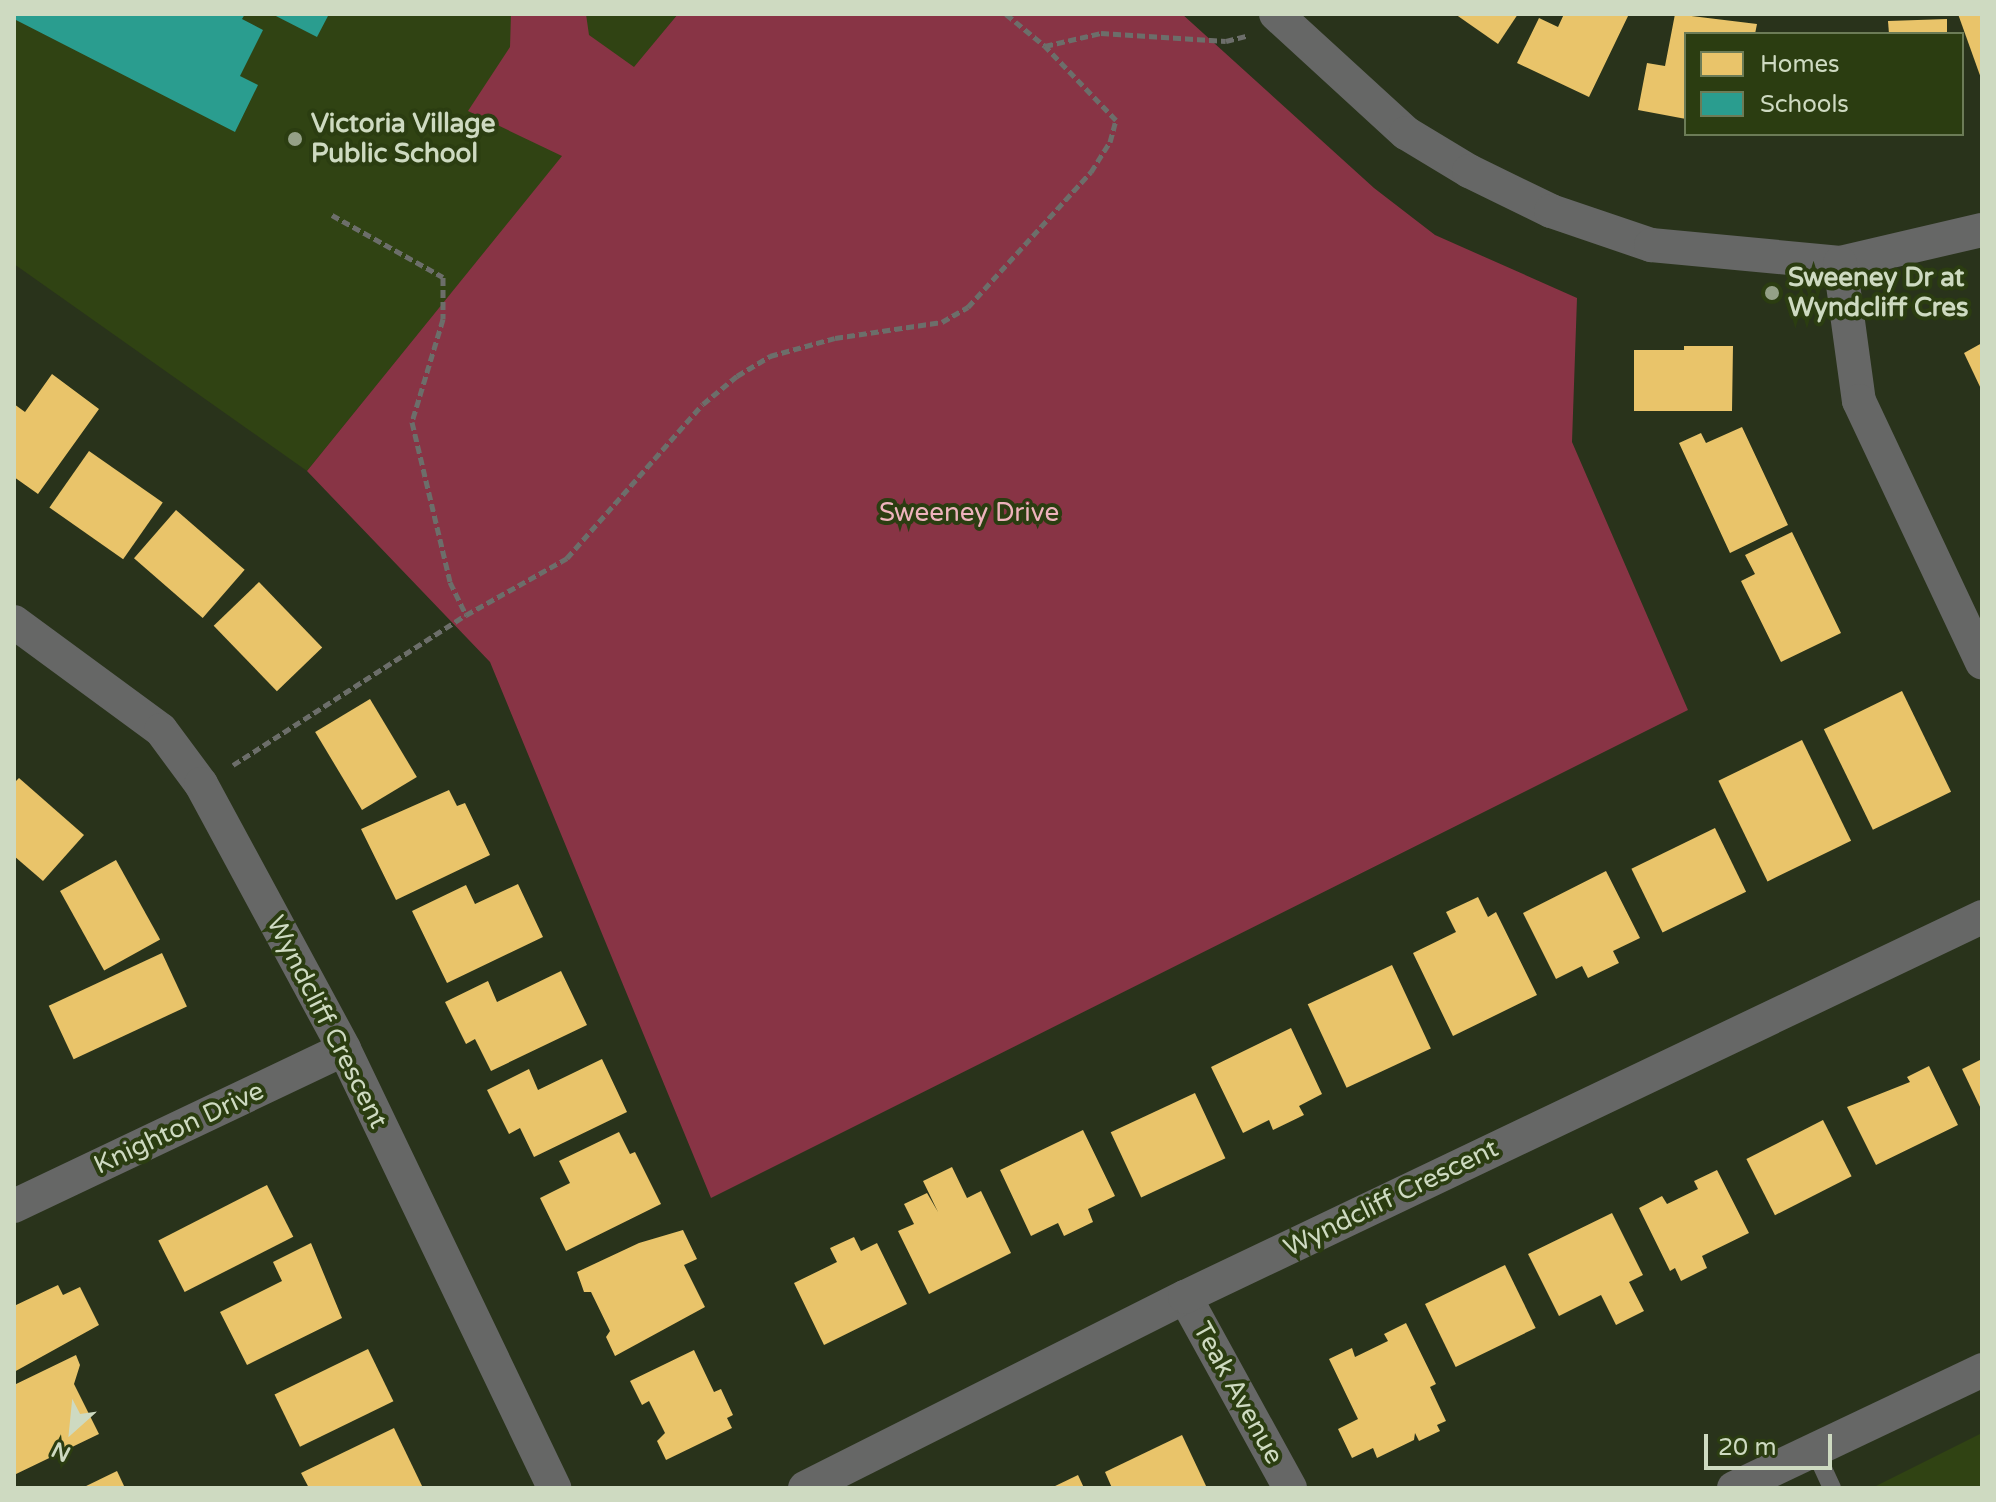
<!DOCTYPE html>
<html>
<head>
<meta charset="utf-8">
<style>
  body { margin:0 }
  #map { position:relative; width:1996px; height:1502px; overflow:hidden; background:#29331b; font-family:"Varela Round",sans-serif }
  div>[style] { position:absolute }
  .built>* { inset:0; background:#304313 }
  .green>* { inset:0; background:#883445 }
  .homes>* { inset:0; background:#e9c46a; transform-origin:0 0 }
  .schools>* { inset:0; background:#2a9d8f }
  .path>* { height:5px; margin-top:-2.5px; transform-origin:0; background:repeating-linear-gradient(90deg,#6c6e6a 0 8px,transparent 0 12px) }
  .service>* { height:18px; margin:-9px; padding:0 9px; transform-origin:9px; border-radius:9px; background:#666766 }
  .minor>* { height:34px; margin:-17px; padding:0 17px; transform-origin:17px; border-radius:17px; background:#666766 }
  .dots>* { width:22px; height:22px; translate:-50% -50%; box-sizing:border-box; border:4px solid #2b3d11; border-radius:50% }
  span { translate:-50% -50%; white-space:nowrap; text-align:center; line-height:1.15; -webkit-text-stroke:8px #2b3d11; paint-order:stroke }
  .poi-label { font-size:26px; color:#cedac1; font-weight:700 }
  .left { translate:0 -50%; text-align:left }
  .park-label { font-size:26px; color:#eeb3bc }
  .street-label { font-size:26px; color:#cedac1 }
  .frame { position:absolute; inset:0; border:16px solid #cedac1; pointer-events:none }
  .legend { position:absolute; left:1684px; top:32px; width:280px; height:104px; box-sizing:border-box; background:#2b3d11; border:2px solid #6c7c57; margin:0; padding:10px 14px; list-style:none; font-size:24px; color:#cedac1 }
  .legend li { display:flex; align-items:center; gap:16px; height:40px }
  .legend b { width:40px; border:2px solid #6c7c57 }
  .north { position:absolute; left:32px; top:1390px; width:80px; height:80px; -webkit-text-stroke:6px #2b3d11; paint-order:stroke; rotate:207deg; font-size:22px; font-weight:700; line-height:32px; text-align:center; color:#cedac1 }
  .north::after { content:''; display:block; margin:auto; width:28px; height:36px; background:#cedac1; clip-path:polygon(50% 0,100% 100%,50% 72%,0 100%) }
  .scale { position:absolute; left:1704px; top:1434px; width:128px; height:36px; box-sizing:border-box; border:4px solid #cedac1; border-top:0; padding-left:10px; font-size:24px; line-height:28px; white-space:nowrap; color:#cedac1; -webkit-text-stroke:6px #2b3d11; paint-order:stroke }
</style>
</head>
<body>
<div id="map">
  <div class="built">
    <div style="clip-path:polygon(14px 14px,678px 14px,307px 471px,14px 264px)"></div>
    <div style="clip-path:polygon(1982px 1433px,1982px 1488px,1872px 1488px)"></div>
  </div>
  <div class="green">
    <div style="clip-path:polygon(511px 14px,586px 14px,589px 35px,634px 67px,678px 14px,1182px 14px,1374px 188px,1435px 235px,1577px 298px,1572px 442px,1688px 710px,711px 1198px,490px 662px,307px 471px,562px 156px,468px 111px,510px 47px)"></div>
  </div>
  <div class="homes">
    <div style="clip-path:polygon(1455px 14px,1518px 14px,1498px 44px)"></div>
    <div style="clip-path:polygon(1564px 14px,1629px 14px,1589px 97px,1517px 63px,1539px 18px,1558px 27px)"></div>
    <div style="clip-path:polygon(1675px 14px,1757px 24px,1755px 34px,1686px 34px,1686px 119px,1638px 110px,1647px 63px,1665px 66px)"></div>
    <div style="clip-path:polygon(1958px 14px,1982px 14px,1982px 81px)"></div>
    <div style="clip-path:polygon(1947px 19px,1947px 34px,1889px 34px,1888px 21px)"></div>
    <div style="clip-path:polygon(1982px 343px,1982px 391px,1964px 353px)"></div>
    <div style="clip-path:polygon(1684px 346px,1733px 346px,1732px 411px,1634px 411px,1634px 350px,1684px 350px)"></div>
    <div style="clip-path:polygon(52px 374px,99px 409px,38px 494px,14px 477px,14px 404px,25px 412px)"></div>
    <div style="clip-path:polygon(1742px 427px,1788px 525px,1730px 553px,1679px 443px,1701px 433px,1706px 443px)"></div>
    <div style="left:89px;top:451px;width:90px;height:69px;rotate:35deg"></div>
    <div style="left:176px;top:510px;width:91px;height:64px;rotate:41deg"></div>
    <div style="clip-path:polygon(1792px 532px,1841px 633px,1781px 662px,1741px 581px,1755px 574px,1745px 555px)"></div>
    <div style="left:259px;top:582px;width:91px;height:63px;rotate:46deg"></div>
    <div style="left:1902px;top:691px;width:112px;height:87px;rotate:64deg"></div>
    <div style="left:370px;top:699px;width:91px;height:64px;rotate:59deg"></div>
    <div style="left:1802px;top:740px;width:112px;height:93px;rotate:64deg"></div>
    <div style="clip-path:polygon(19px 778px,84px 835px,43px 881px,14px 856px,14px 783px)"></div>
    <div style="clip-path:polygon(449px 790px,457px 806px,465px 803px,490px 855px,396px 900px,361px 829px)"></div>
    <div style="left:1715px;top:828px;width:71px;height:93px;rotate:64deg"></div>
    <div style="left:116px;top:860px;width:91px;height:64px;rotate:61deg"></div>
    <div style="clip-path:polygon(1606px 871px,1640px 938px,1613px 951px,1619px 963px,1588px 978px,1582px 966px,1556px 979px,1523px 913px)"></div>
    <div style="clip-path:polygon(518px 884px,543px 937px,447px 983px,412px 911px,466px 885px,475px 904px)"></div>
    <div style="clip-path:polygon(1478px 897px,1488px 917px,1496px 912px,1537px 995px,1453px 1036px,1413px 953px,1456px 932px,1446px 912px)"></div>
    <div style="left:162px;top:953px;width:59px;height:125px;rotate:65deg"></div>
    <div style="left:1392px;top:965px;width:92px;height:93px;rotate:65deg"></div>
    <div style="clip-path:polygon(561px 971px,587px 1025px,491px 1071px,475px 1039px,466px 1044px,445px 1002px,488px 981px,497px 1002px)"></div>
    <div style="clip-path:polygon(1291px 1028px,1322px 1094px,1299px 1106px,1304px 1115px,1273px 1130px,1269px 1120px,1243px 1133px,1211px 1067px)"></div>
    <div style="clip-path:polygon(602px 1059px,627px 1112px,534px 1157px,520px 1128px,509px 1134px,487px 1090px,529px 1069px,538px 1090px)"></div>
    <div style="clip-path:polygon(1982px 1059px,1982px 1111px,1962px 1069px)"></div>
    <div style="clip-path:polygon(1929px 1066px,1958px 1125px,1876px 1165px,1847px 1107px,1910px 1082px,1907px 1077px)"></div>
    <div style="left:1195px;top:1093px;width:72px;height:93px;rotate:65deg"></div>
    <div style="left:1823px;top:1120px;width:63px;height:86px;rotate:63deg"></div>
    <div style="clip-path:polygon(1083px 1130px,1115px 1196px,1088px 1209px,1093px 1222px,1064px 1236px,1058px 1223px,1031px 1236px,1000px 1170px)"></div>
    <div style="clip-path:polygon(619px 1132px,630px 1154px,635px 1152px,661px 1204px,566px 1251px,540px 1198px,570px 1183px,559px 1161px)"></div>
    <div style="clip-path:polygon(952px 1167px,967px 1198px,981px 1191px,1011px 1253px,929px 1294px,898px 1231px,914px 1224px,904px 1204px,927px 1193px,938px 1212px,923px 1181px)"></div>
    <div style="clip-path:polygon(1717px 1170px,1749px 1233px,1702px 1256px,1707px 1268px,1681px 1281px,1675px 1268px,1670px 1271px,1639px 1208px,1662px 1196px,1667px 1204px,1698px 1189px,1694px 1181px)"></div>
    <div style="left:267px;top:1185px;width:58px;height:122px;rotate:63deg"></div>
    <div style="clip-path:polygon(1612px 1213px,1643px 1275px,1629px 1282px,1644px 1311px,1616px 1325px,1601px 1295px,1559px 1316px,1528px 1254px)"></div>
    <div style="clip-path:polygon(683px 1230px,697px 1259px,684px 1265px,705px 1307px,615px 1356px,606px 1337px,610px 1331px,591px 1292px,584px 1292px,577px 1272px,639px 1243px)"></div>
    <div style="clip-path:polygon(854px 1237px,861px 1251px,877px 1243px,907px 1304px,824px 1345px,794px 1283px,837px 1262px,830px 1248px)"></div>
    <div style="clip-path:polygon(311px 1243px,342px 1318px,247px 1365px,220px 1312px,282px 1281px,273px 1262px)"></div>
    <div style="left:1505px;top:1265px;width:70px;height:89px;rotate:64deg"></div>
    <div style="clip-path:polygon(58px 1285px,63px 1295px,80px 1287px,99px 1325px,14px 1372px,14px 1306px)"></div>
    <div style="clip-path:polygon(1406px 1323px,1436px 1384px,1430px 1387px,1446px 1421px,1437px 1425px,1440px 1431px,1419px 1441px,1415px 1433px,1414px 1440px,1377px 1458px,1373px 1448px,1352px 1458px,1338px 1429px,1358px 1419px,1329px 1359px,1352px 1348px,1355px 1357px,1388px 1341px,1384px 1334px)"></div>
    <div style="left:368px;top:1349px;width:58px;height:104px;rotate:64deg"></div>
    <div style="clip-path:polygon(694px 1350px,714px 1392px,721px 1389px,733px 1415px,727px 1418px,732px 1428px,666px 1460px,657px 1441px,665px 1433px,649px 1401px,642px 1405px,630px 1381px)"></div>
    <div style="clip-path:polygon(76px 1355px,80px 1365px,74px 1384px,99px 1434px,14px 1475px,14px 1385px)"></div>
    <div style="clip-path:polygon(394px 1428px,423px 1488px,309px 1488px,301px 1473px)"></div>
    <div style="clip-path:polygon(1182px 1435px,1207px 1488px,1112px 1488px,1105px 1472px)"></div>
    <div style="clip-path:polygon(117px 1471px,125px 1488px,82px 1488px)"></div>
    <div style="clip-path:polygon(1078px 1475px,1084px 1488px,1051px 1488px)"></div>
  </div>
  <div class="schools">
    <div style="clip-path:polygon(14px 14px,245px 14px,242px 19px,263px 30px,240px 76px,258px 85px,235px 132px,14px 19px)"></div>
    <div style="clip-path:polygon(272px 14px,329px 14px,317px 37px)"></div>
  </div>
  <div class="path">
    <div style="left:1006px;top:14px;width:50px;rotate:39.4deg"></div>
    <div style="left:1045px;top:46px;width:57px;rotate:-13.1deg"></div>
    <div style="left:1101px;top:33px;width:125px;rotate:3.7deg"></div>
    <div style="left:1226px;top:41px;width:21px;rotate:-14deg"></div>
    <div style="left:332px;top:215px;width:127px;rotate:29.2deg"></div>
    <div style="left:443px;top:277px;width:42px;rotate:90deg"></div>
    <div style="left:443px;top:319px;width:108px;rotate:106.8deg"></div>
    <div style="left:412px;top:422px;width:164px;rotate:76.6deg"></div>
    <div style="left:450px;top:582px;width:37px;rotate:64deg"></div>
    <div style="left:233px;top:765px;width:277px;rotate:-32.8deg"></div>
    <div style="left:466px;top:615px;width:116px;rotate:-29.4deg"></div>
    <div style="left:567px;top:558px;width:205px;rotate:-48.6deg"></div>
    <div style="left:703px;top:404px;width:44px;rotate:-39.5deg"></div>
    <div style="left:737px;top:376px;width:39px;rotate:-31deg"></div>
    <div style="left:770px;top:356px;width:67px;rotate:-15.5deg"></div>
    <div style="left:835px;top:338px;width:108px;rotate:-8.5deg"></div>
    <div style="left:942px;top:322px;width:30px;rotate:-30deg"></div>
    <div style="left:968px;top:307px;width:183px;rotate:-47.7deg"></div>
    <div style="left:1091px;top:172px;width:36px;rotate:-58deg"></div>
    <div style="left:1110px;top:142px;width:23px;rotate:-75deg"></div>
    <div style="left:1116px;top:120px;width:103px;rotate:-133.8deg"></div>
  </div>
  <div class="service">
    <div style="left:1815px;top:1451px;width:41px;rotate:65.3deg"></div>
  </div>
  <div class="minor">
    <div style="left:1276px;top:14px;width:176px;rotate:42.5deg"></div>
    <div style="left:1406px;top:133px;width:74px;rotate:31.1deg"></div>
    <div style="left:1469px;top:171px;width:91px;rotate:26deg"></div>
    <div style="left:1551px;top:211px;width:106px;rotate:18.8deg"></div>
    <div style="left:1651px;top:245px;width:190px;rotate:5.4deg"></div>
    <div style="left:1840px;top:263px;width:146px;rotate:-13.1deg"></div>
    <div style="left:1840px;top:263px;width:139px;rotate:82.2deg"></div>
    <div style="left:1859px;top:401px;width:289px;rotate:64.8deg"></div>
    <div style="left:14px;top:622px;width:182px;rotate:36.3deg"></div>
    <div style="left:161px;top:730px;width:67px;rotate:53.5deg"></div>
    <div style="left:201px;top:784px;width:301px;rotate:61.6deg"></div>
    <div style="left:344px;top:1049px;width:487px;rotate:64.4deg"></div>
    <div style="left:14px;top:1206px;width:365px;rotate:-25.4deg"></div>
    <div style="left:1185px;top:1297px;width:218px;rotate:61.2deg"></div>
    <div style="left:805px;top:1488px;width:425px;rotate:-26.7deg"></div>
    <div style="left:1185px;top:1297px;width:883px;rotate:-25.49deg"></div>
    <div style="left:1734px;top:1488px;width:275px;rotate:-25.4deg"></div>
  </div>
  <div class="dots">
    <div style="left:295px;top:139px;background:#94a087"></div>
    <div style="left:1772px;top:293px;background:#94a087"></div>
  </div>
  <div class="poi-label">
    <span class="left" style="left:311px;top:139px">Victoria Village<br>Public School</span>
    <span class="left" style="left:1788px;top:293px">Sweeney Dr at<br>Wyndcliff Cres</span>
  </div>
  <div class="park-label">
    <span style="left:969px;top:513px">Sweeney Drive</span>
  </div>
  <div class="street-label">
    <span style="left:327px;top:1022px;rotate:63deg">Wyndcliff Crescent</span>
    <span style="left:179px;top:1128px;rotate:-25deg">Knighton Drive</span>
    <span style="left:1391px;top:1198px;rotate:-26deg">Wyndcliff Crescent</span>
    <span style="left:1238px;top:1393px;rotate:61deg">Teak Avenue</span>
  </div>
  <div class="frame"></div>
  <ul class="legend">
  <li><b style="height:22px;background:#e9c46a"></b>Homes</li>
  <li><b style="height:22px;background:#2a9d8f"></b>Schools</li>
  </ul>
  <div class="north">N</div>
  <div class="scale">20 m</div>
</div>
</body>
</html>
